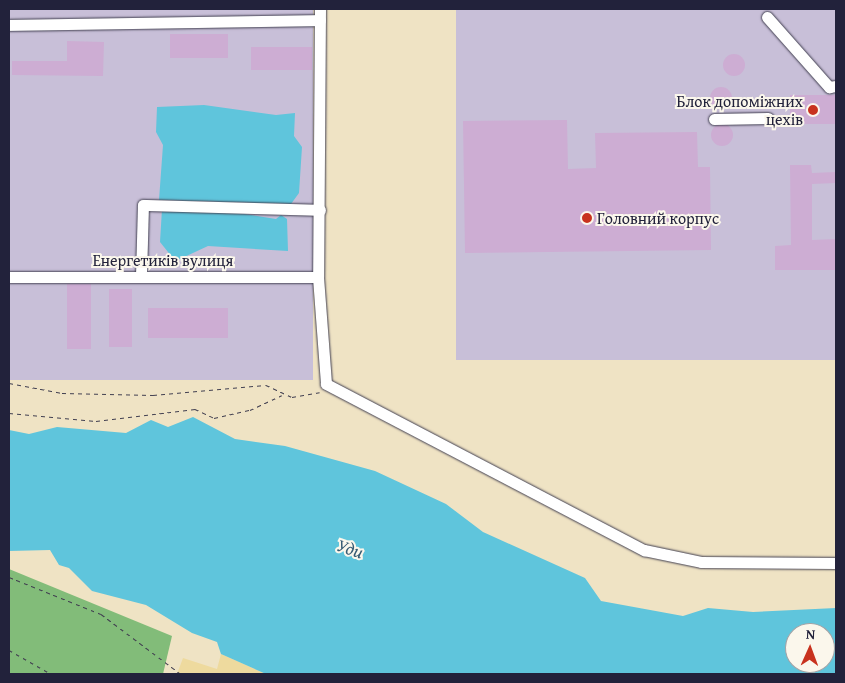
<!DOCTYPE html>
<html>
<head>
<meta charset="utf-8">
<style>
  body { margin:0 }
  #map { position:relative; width:845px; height:683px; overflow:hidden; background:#efe3c4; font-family:"Gentium Book Plus",serif }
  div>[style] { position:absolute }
  .industrial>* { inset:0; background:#c8bfd8; transform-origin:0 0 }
  .forest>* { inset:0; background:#82bc79 }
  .sand>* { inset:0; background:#eeda9e }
  .water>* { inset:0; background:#5fc5dc }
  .building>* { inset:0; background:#cdadd3; transform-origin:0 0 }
  .round { border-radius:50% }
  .path>* { height:1px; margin-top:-0.5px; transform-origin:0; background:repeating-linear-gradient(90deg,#413f50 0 4px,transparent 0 8px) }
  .roads { filter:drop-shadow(0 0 1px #413f50) drop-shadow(0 0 1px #413f50) }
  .minor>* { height:11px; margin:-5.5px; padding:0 5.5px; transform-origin:5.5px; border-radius:5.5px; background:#fff }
  .dots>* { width:14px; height:14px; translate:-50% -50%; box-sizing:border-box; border:2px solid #fbf7ec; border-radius:50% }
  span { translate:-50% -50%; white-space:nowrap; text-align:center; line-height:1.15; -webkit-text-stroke:4px #fbf7ec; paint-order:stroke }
  .poi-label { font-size:16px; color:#22223b }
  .right { translate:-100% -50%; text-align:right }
  .left { translate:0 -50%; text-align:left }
  .street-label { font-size:16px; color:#22223b }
  .water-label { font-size:18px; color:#375b73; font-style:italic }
  .frame { position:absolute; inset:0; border:10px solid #22223b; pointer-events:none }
  .north { position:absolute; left:785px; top:623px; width:50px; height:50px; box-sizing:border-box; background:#fbf7ec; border:1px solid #a4a2a5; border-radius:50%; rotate:2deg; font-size:14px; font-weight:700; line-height:20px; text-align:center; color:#22223b }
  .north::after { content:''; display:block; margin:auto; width:18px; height:22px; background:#c8321e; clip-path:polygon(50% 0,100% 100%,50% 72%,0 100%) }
</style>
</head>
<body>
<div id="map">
  <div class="industrial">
    <div style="left:9px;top:9px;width:304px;height:371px"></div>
    <div style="left:456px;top:9px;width:380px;height:351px"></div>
  </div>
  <div class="forest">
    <div style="clip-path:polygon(9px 569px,172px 636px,163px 674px,9px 674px)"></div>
  </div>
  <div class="sand">
    <div style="clip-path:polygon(221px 654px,266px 674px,177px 674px,183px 658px,217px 669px)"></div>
  </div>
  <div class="water">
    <div style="clip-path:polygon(204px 105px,276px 115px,295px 113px,294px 136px,302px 147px,299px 193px,291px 204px,159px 200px,163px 145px,156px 132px,157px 107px)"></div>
    <div style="clip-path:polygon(162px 209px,219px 210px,276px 219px,281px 215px,287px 219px,288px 251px,208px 246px,180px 259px,172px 257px,160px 242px)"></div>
    <div style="clip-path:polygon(evenodd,193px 417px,235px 439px,285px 446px,375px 471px,446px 504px,483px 532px,585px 578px,601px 601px,683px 616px,708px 608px,753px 612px,836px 608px,836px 674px,266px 674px,221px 654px,217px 642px,192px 633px,146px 605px,92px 591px,69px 568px,59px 565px,50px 550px,9px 551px,9px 430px,29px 434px,57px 427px,126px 433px,151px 420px,168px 427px,193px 417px,795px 633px,825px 633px,825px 663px,795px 663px,795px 633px)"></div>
  </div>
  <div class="building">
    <div style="left:170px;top:34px;width:58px;height:24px"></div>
    <div style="clip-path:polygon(67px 41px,104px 42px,103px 76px,12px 75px,12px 61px,67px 61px)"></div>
    <div style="left:251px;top:47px;width:61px;height:23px"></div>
    <div class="round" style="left:723px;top:54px;width:22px;height:22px"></div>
    <div class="round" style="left:710px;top:87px;width:22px;height:22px"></div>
    <div style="left:790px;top:95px;width:46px;height:29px"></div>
    <div style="clip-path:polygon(567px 120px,568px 169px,596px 168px,595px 133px,697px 132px,698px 167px,710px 167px,711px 250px,465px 253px,463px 121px)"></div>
    <div class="round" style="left:711px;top:124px;width:22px;height:22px"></div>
    <div style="clip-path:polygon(790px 165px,811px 165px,812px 173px,836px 172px,836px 183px,812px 184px,812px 240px,836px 239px,836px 270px,775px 270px,775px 246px,791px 245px)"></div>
    <div style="left:67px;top:284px;width:24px;height:65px"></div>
    <div style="left:109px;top:289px;width:23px;height:58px"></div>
    <div style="left:228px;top:308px;width:30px;height:80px;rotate:90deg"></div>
  </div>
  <div class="path">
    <div style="left:9px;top:383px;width:54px;rotate:10.7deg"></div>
    <div style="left:62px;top:393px;width:91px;rotate:1.3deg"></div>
    <div style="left:153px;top:395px;width:113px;rotate:-5.1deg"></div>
    <div style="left:266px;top:385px;width:29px;rotate:25deg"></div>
    <div style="left:292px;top:397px;width:28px;rotate:-10deg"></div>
    <div style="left:9px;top:413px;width:87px;rotate:5.3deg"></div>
    <div style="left:96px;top:421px;width:100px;rotate:-6.9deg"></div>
    <div style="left:195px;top:409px;width:21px;rotate:25deg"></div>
    <div style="left:214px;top:418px;width:37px;rotate:-13deg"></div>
    <div style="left:250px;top:410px;width:35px;rotate:-25deg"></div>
    <div style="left:9px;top:577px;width:99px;rotate:21.9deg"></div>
    <div style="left:101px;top:614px;width:100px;rotate:36.9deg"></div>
    <div style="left:9px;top:650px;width:48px;rotate:29.7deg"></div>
  </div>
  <div class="roads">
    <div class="minor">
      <div style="left:320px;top:9px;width:268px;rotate:90.4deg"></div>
      <div style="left:318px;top:277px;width:107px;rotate:85.7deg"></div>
      <div style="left:326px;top:384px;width:359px;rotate:27.6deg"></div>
      <div style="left:644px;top:550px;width:58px;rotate:11.9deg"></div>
      <div style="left:701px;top:562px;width:135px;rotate:0.4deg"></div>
      <div style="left:767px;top:17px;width:94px;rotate:48.5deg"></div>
      <div style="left:829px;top:87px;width:7px;rotate:-8deg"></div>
      <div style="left:9px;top:25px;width:311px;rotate:-0.9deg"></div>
      <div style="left:714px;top:119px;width:54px;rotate:-1.1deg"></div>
      <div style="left:141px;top:276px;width:71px;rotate:-88.4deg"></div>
      <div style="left:143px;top:205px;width:177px;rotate:1.6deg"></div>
      <div style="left:9px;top:277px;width:309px"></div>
    </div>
  </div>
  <div class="dots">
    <div style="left:813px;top:110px;background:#c8321e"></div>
    <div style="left:587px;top:218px;background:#c8321e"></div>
  </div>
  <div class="poi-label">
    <span class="right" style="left:803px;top:110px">Блок допоміжних<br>цехів</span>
    <span class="left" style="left:597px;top:218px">Головний корпус</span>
  </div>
  <div class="street-label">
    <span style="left:163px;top:260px">Енергетиків вулиця</span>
  </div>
  <div class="water-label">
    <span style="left:350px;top:549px;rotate:19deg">Уди</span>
  </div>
  <div class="frame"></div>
  <div class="north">N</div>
</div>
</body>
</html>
